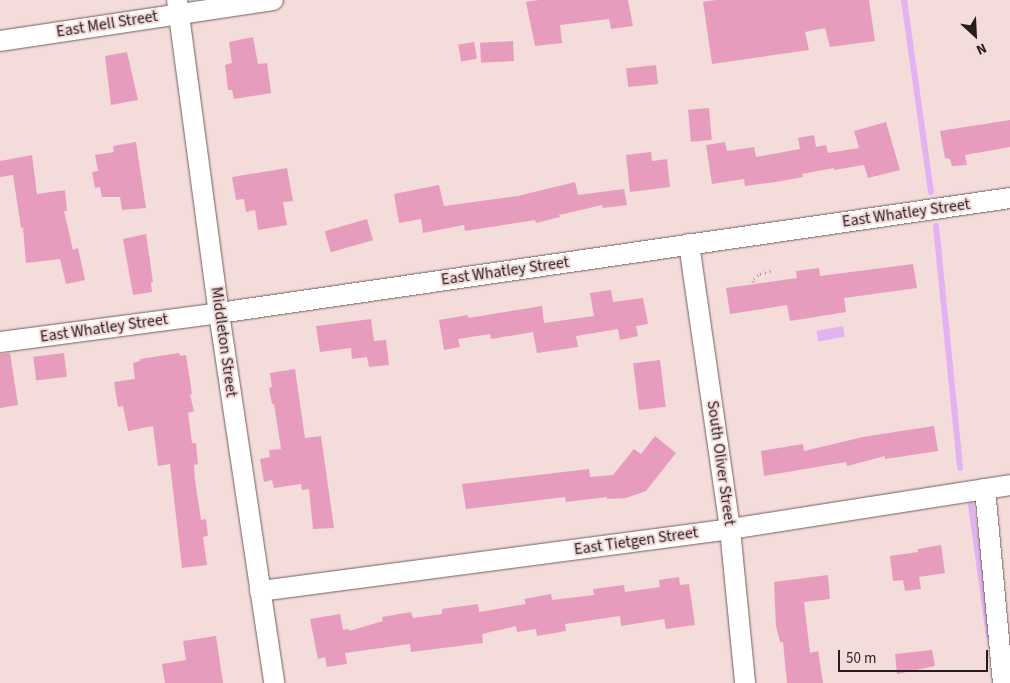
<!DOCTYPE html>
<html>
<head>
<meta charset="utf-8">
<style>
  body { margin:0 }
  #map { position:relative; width:1010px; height:683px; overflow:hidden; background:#f4dcda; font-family:"Source Sans 3",sans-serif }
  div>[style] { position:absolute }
  .water>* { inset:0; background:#e3b3f1; transform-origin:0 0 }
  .stream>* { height:6px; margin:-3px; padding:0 3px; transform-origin:3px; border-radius:3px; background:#e3b3f1 }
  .building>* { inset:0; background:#e79cbe; transform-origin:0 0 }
  .path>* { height:3px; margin-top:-1.5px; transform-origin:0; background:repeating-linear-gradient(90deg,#a79593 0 1px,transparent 0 5px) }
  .roads { filter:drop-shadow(0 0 1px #735f5d) drop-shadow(0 0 1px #735f5d) }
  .minor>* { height:20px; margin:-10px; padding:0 10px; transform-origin:10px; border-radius:10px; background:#fff }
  span { translate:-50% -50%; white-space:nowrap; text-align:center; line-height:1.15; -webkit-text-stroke:4px #f4dcda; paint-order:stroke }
  .street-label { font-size:16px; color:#261e1d }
  .north { position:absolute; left:950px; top:10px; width:50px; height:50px; -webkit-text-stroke:4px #f4dcda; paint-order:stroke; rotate:155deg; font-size:14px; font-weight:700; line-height:20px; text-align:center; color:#261e1d }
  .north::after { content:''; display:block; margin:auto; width:18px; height:22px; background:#261e1d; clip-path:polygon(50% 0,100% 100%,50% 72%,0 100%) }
  .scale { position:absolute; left:838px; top:650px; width:150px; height:22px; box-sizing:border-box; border:2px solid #261e1d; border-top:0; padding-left:6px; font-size:15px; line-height:18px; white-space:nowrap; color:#261e1d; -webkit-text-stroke:4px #f4dcda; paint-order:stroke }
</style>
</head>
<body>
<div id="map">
  <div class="water">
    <div style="left:843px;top:326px;width:11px;height:27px;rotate:80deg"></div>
  </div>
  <div class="stream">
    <div style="left:904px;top:0;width:194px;rotate:82deg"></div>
    <div style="left:936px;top:226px;width:243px;rotate:84.3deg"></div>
    <div style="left:971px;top:505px;width:133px;rotate:82.2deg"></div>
  </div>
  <div class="building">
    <div style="clip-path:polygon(539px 0,628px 0,633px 26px,611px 29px,609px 19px,560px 25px,562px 43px,535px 46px,526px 2px)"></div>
    <div style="clip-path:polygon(716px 0,869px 0,875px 41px,830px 47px,825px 28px,805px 32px,809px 50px,712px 64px,703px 2px)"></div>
    <div style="clip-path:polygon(253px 37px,258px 64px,267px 63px,271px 93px,234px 99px,232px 90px,228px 90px,225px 65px,232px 63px,229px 42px)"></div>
    <div style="left:513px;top:41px;width:20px;height:33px;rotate:87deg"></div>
    <div style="left:474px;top:42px;width:17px;height:16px;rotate:80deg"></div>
    <div style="clip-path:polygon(127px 52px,138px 100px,111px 105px,105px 56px)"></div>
    <div style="left:656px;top:65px;width:19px;height:30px;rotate:84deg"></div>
    <div style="left:709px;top:108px;width:32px;height:21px;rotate:85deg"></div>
    <div style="clip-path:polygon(1010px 120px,1010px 147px,965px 155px,967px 165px,952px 166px,950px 159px,945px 158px,940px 131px)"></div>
    <div style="clip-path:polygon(886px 122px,900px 170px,868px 178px,864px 165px,834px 170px,834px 168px,802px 174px,803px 177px,776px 182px,745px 186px,744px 179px,712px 184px,706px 145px,725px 142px,727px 151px,754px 147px,756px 157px,800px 149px,798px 138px,814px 135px,816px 147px,826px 145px,828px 153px,859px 148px,854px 131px)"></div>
    <div style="clip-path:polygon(136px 142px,146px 208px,122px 210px,120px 197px,102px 197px,100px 187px,95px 188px,92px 172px,98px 171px,95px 155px,114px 152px,113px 146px)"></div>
    <div style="clip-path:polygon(651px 152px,652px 161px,667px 159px,670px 187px,630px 192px,626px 155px)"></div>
    <div style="clip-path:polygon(32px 155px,37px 194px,65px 190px,67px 211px,64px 211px,73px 250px,78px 248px,85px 280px,66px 284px,60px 259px,26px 263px,23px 227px,21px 228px,13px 175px,0 177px,0 161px)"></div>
    <div style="clip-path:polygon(287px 168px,293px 201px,283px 202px,287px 225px,258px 230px,255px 210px,246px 212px,244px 199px,236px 200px,232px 177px)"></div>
    <div style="clip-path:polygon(575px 182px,578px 195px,624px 189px,627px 205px,603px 208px,602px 205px,559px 215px,560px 217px,536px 223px,535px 220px,465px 231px,464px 225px,423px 233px,421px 219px,399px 223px,394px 194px,439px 185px,444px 206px,518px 196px)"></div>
    <div style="left:367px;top:219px;width:22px;height:44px;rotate:74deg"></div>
    <div style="clip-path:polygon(146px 234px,153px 282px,151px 283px,152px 292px,133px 295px,123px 239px)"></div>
    <div style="clip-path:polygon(913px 264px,917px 288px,844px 298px,846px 312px,790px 321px,787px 305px,730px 314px,726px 288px,797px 278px,796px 271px,819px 268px,820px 276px)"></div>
    <div style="clip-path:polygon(611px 290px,613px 302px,643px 298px,648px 324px,636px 326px,638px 336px,620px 340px,618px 329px,576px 336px,578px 347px,537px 353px,533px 332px,491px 339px,490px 334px,458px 339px,460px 347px,444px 350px,439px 320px,468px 315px,468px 318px,542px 306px,544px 323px,594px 316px,590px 293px)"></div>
    <div style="clip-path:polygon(371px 319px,374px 341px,386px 340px,389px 365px,369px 367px,367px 357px,352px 359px,351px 348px,320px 352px,316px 326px)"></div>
    <div style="clip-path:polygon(10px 353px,18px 405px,0 408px,0 354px)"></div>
    <div style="left:64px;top:353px;width:24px;height:31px;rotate:83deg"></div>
    <div style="clip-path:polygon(179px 353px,180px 356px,186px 355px,192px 394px,190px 395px,194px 411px,188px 413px,192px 443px,196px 443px,198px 464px,194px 465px,195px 480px,201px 520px,206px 519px,208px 536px,203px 537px,207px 565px,182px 568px,170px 464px,158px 466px,153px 426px,128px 431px,123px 406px,118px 407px,114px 382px,135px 379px,133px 363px,140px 361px,140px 359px)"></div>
    <div style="left:660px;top:360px;width:47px;height:27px;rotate:83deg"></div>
    <div style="clip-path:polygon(295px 369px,305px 438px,321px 436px,334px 528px,313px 529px,309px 489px,302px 490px,301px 484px,274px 488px,272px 480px,264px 482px,260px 459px,270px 457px,269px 450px,281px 449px,274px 404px,272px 404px,269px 388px,272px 387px,270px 373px)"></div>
    <div style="clip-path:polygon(934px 426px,938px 451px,885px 459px,885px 456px,847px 466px,846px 462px,764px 476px,761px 451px,803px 444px,804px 451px,863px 437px)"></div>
    <div style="clip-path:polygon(655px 436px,676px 453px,646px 491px,626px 498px,607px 499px,607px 497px,566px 502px,565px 497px,466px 509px,462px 484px,589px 469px,590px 477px,613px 475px,634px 449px,641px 454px)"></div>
    <div style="clip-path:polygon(941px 545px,945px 573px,919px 577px,921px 589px,905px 591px,903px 580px,893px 581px,890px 556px,918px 552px,918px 549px)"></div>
    <div style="clip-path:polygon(828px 575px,830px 599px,804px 602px,810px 653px,818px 651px,823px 683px,787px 683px,783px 642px,780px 642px,776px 626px,774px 582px)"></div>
    <div style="clip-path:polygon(679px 577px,680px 585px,689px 584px,695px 625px,666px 629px,664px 619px,621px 626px,620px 616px,565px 624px,566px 631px,537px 636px,536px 629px,517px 632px,516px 626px,482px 634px,483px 643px,411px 652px,410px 644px,345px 653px,347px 664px,327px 667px,325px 657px,318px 659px,310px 619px,340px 614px,343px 630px,349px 629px,349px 631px,383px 621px,382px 617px,411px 612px,413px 618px,442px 614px,442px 609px,478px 604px,479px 612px,526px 604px,524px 599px,551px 594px,552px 600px,594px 595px,593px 589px,624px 585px,625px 592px,660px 587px,659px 580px)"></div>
    <div style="clip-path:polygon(216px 636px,223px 683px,165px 683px,162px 664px,186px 660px,183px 641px)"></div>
    <div style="clip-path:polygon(932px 650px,935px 666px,897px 674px,895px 654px)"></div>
  </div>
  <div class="path">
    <div style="left:753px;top:282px;width:3px;rotate:-72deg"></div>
    <div style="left:754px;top:279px;width:8px;rotate:-40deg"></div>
    <div style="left:760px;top:274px;width:14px;rotate:-17deg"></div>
  </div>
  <div class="roads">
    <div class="minor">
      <div style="left:177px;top:0;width:316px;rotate:82.4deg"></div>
      <div style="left:219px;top:313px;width:374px;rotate:81.5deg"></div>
      <div style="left:0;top:41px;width:276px;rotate:-8.5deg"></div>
      <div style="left:689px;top:244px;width:288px;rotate:81.8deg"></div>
      <div style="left:730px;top:529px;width:155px;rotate:84.4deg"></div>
      <div style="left:0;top:342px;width:221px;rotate:-7.5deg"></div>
      <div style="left:219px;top:313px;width:799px;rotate:-8.27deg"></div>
      <div style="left:985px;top:489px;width:195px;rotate:84.7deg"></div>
      <div style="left:260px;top:591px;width:474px;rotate:-7.5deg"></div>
      <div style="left:730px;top:529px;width:283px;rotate:-8.9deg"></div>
    </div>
  </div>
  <div class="street-label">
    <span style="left:107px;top:24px;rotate:-9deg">East Mell Street</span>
    <span style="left:906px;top:213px;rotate:-8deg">East Whatley Street</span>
    <span style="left:505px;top:271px;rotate:-8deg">East Whatley Street</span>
    <span style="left:104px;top:328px;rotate:-8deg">East Whatley Street</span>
    <span style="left:224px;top:342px;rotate:82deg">Middleton Street</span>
    <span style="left:721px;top:463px;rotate:82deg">South Oliver Street</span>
    <span style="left:636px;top:541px;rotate:-8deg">East Tietgen Street</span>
  </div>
  <div class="north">N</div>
  <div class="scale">50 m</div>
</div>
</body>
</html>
